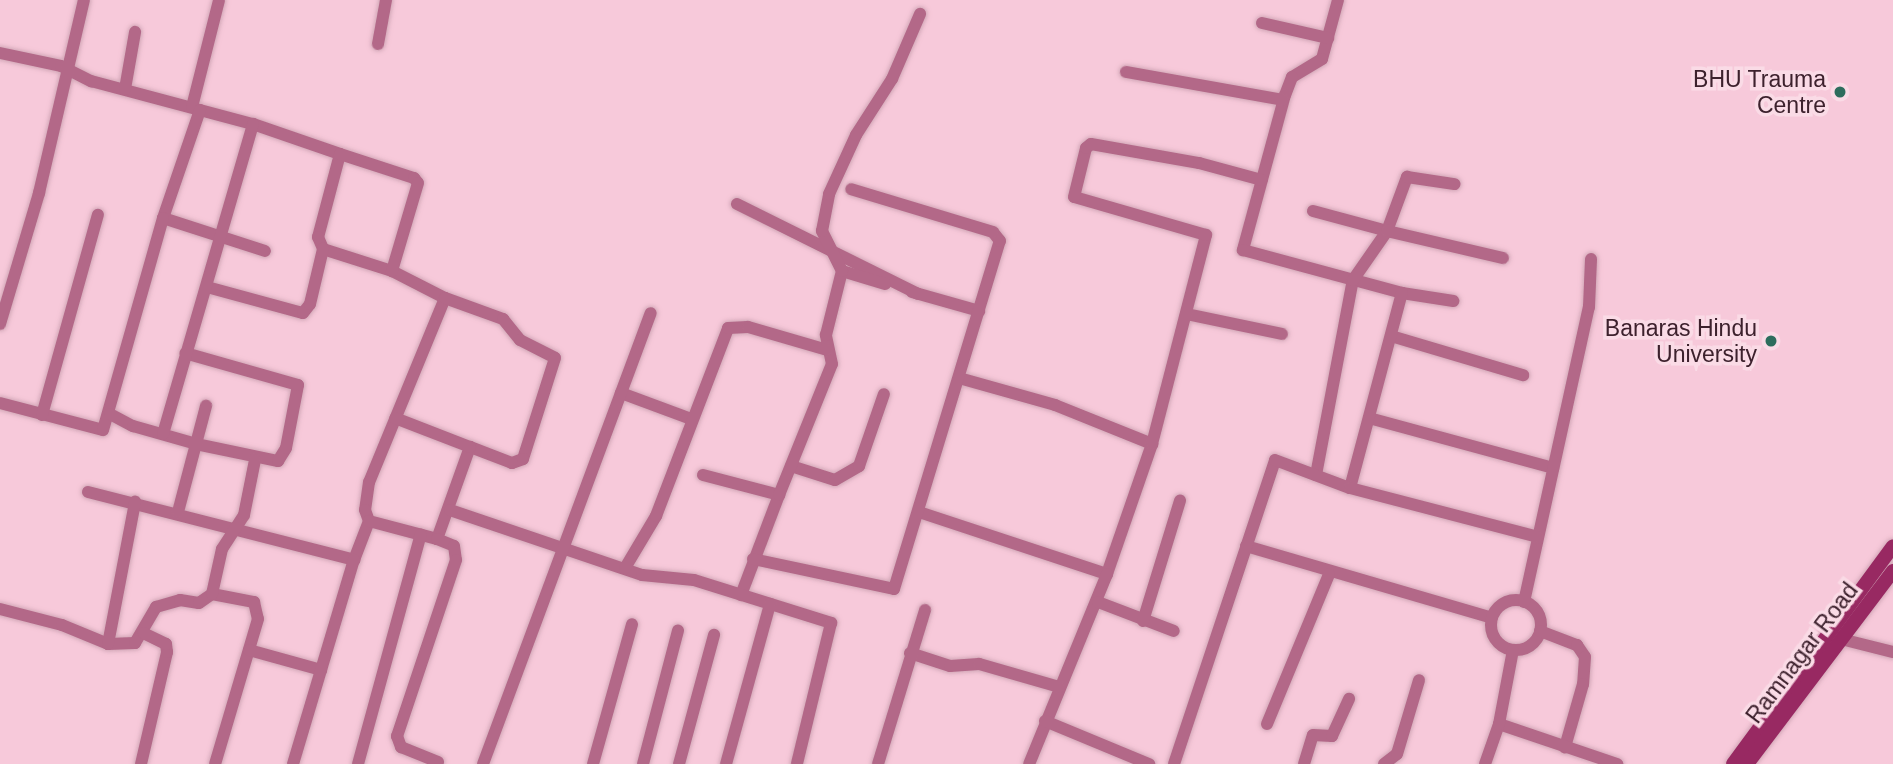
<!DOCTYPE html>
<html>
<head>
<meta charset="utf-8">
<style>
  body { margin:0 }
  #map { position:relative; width:1893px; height:764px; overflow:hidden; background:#f7c9da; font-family:Helvetica,sans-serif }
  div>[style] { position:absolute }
  .roads { filter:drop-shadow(0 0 2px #d2a7b7) drop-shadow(0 0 2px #d2a7b7) }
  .minor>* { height:12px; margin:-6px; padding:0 6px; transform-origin:6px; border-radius:6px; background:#b36888 }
  .minor>.ring { margin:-6px; padding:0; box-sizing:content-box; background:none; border:12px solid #b36888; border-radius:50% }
  .secondary>* { height:14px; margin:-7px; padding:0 7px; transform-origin:7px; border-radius:7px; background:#982962 }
  .dots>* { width:19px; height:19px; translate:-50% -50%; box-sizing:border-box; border:4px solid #fadbe6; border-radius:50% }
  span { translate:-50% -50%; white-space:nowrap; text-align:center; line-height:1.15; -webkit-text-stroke:7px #fadbe6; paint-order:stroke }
  .poi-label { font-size:23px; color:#3d212d }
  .right { translate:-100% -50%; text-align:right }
  .street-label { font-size:23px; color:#3d212d }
</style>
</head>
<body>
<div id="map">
  <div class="roads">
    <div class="minor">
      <div style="left:1338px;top:0;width:61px;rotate:105.2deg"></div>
      <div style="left:1322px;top:59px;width:35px;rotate:149deg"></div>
      <div style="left:1292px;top:77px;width:19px;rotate:111deg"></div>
      <div style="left:1285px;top:95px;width:161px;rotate:105.2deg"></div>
      <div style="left:1243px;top:250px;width:165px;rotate:15.1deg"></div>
      <div style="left:1402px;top:293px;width:52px;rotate:8.9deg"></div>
      <div style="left:1262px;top:23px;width:68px;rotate:12.8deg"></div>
      <div style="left:378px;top:44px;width:45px;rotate:-79.7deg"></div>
      <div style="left:0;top:53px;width:62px;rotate:12deg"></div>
      <div style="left:61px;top:66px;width:34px;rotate:27deg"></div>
      <div style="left:91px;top:81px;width:168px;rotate:14.9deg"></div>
      <div style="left:253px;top:124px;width:92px;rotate:19deg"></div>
      <div style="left:340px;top:154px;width:86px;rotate:104.8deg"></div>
      <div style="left:318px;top:237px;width:13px;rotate:67deg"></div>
      <div style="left:323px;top:249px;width:72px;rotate:17.7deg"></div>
      <div style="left:392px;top:271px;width:59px;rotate:27deg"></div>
      <div style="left:445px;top:298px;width:199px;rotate:112.4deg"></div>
      <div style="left:369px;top:482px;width:28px;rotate:98deg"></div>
      <div style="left:365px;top:510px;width:12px;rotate:70deg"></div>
      <div style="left:1126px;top:72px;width:159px;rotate:10.1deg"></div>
      <div style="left:125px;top:89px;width:58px;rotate:-80deg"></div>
      <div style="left:192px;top:107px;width:110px;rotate:-75.8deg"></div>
      <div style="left:200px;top:110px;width:114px;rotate:108.9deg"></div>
      <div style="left:163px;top:218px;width:107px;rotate:17.9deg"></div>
      <div style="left:340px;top:154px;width:78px;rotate:18deg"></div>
      <div style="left:414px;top:178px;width:6px;rotate:51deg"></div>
      <div style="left:418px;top:183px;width:92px;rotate:106.5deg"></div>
      <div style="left:737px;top:204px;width:202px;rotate:26.4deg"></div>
      <div style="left:1313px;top:211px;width:77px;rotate:15.1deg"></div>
      <div style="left:1387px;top:231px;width:58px;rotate:-69.7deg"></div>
      <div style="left:1407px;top:177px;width:48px;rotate:8.5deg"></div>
      <div style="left:842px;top:271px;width:45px;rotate:16.8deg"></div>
      <div style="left:207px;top:287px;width:99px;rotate:15.2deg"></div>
      <div style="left:303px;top:313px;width:11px;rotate:-52deg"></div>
      <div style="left:310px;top:304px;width:57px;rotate:-76.7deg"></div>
      <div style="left:912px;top:292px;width:70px;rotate:15.8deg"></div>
      <div style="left:445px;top:298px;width:62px;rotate:19.9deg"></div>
      <div style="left:503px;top:319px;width:27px;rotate:51deg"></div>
      <div style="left:520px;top:340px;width:39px;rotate:27deg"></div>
      <div style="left:555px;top:358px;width:106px;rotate:107.6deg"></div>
      <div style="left:523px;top:459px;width:12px;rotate:160deg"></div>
      <div style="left:512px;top:463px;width:45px;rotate:-159.1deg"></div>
      <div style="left:1187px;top:314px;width:97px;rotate:11.9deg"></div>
      <div style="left:0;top:324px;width:137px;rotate:-73.4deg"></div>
      <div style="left:39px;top:193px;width:198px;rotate:-76.9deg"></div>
      <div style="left:1391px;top:336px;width:138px;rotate:16.5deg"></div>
      <div style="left:959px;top:378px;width:100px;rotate:15.7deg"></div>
      <div style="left:1055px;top:405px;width:105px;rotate:21.9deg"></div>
      <div style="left:1152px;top:444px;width:138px;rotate:109.1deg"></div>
      <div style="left:621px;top:393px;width:75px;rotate:20.4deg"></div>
      <div style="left:0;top:403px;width:106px;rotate:14.7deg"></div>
      <div style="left:103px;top:430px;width:220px;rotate:-74.2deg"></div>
      <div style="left:110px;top:414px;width:26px;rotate:28deg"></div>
      <div style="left:133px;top:426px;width:66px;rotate:15.9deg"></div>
      <div style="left:196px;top:444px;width:84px;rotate:11.7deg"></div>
      <div style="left:278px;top:461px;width:15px;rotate:-58deg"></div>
      <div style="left:286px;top:448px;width:64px;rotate:-79.2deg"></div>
      <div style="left:298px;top:385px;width:117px;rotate:-164.2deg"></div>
      <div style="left:42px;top:415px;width:208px;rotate:-74.4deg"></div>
      <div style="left:1369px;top:418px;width:191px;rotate:15.2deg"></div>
      <div style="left:163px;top:434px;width:323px;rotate:-73.8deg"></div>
      <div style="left:1152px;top:444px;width:216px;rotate:-75.5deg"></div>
      <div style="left:1206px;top:235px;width:137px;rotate:-163.9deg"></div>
      <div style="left:1074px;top:197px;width:50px;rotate:-76.2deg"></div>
      <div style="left:1086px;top:148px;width:6px;rotate:-39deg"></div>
      <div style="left:1091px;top:144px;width:110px;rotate:10deg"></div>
      <div style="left:1199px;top:163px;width:65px;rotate:15.1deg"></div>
      <div style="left:791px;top:466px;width:46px;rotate:17.7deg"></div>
      <div style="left:835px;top:480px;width:28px;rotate:-30deg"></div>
      <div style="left:859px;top:466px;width:76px;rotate:-70.9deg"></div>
      <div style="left:703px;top:475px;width:79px;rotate:14.7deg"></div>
      <div style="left:779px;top:495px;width:107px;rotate:110.8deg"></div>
      <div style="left:1316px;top:475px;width:198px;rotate:-79.3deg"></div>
      <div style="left:1353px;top:280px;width:60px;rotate:-55.2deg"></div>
      <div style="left:1387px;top:231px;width:119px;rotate:13.1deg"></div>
      <div style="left:1350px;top:488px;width:202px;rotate:-75.1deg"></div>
      <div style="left:88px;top:492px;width:275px;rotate:14.3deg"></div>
      <div style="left:354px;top:560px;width:42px;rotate:-69deg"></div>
      <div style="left:369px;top:521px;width:70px;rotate:14.8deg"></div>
      <div style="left:437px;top:539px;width:98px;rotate:-70.3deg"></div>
      <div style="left:470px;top:447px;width:80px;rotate:-158.9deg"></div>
      <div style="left:779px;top:495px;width:141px;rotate:-68deg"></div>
      <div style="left:832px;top:364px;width:30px;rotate:-102deg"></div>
      <div style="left:826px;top:335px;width:66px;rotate:-76deg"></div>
      <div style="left:842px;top:271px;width:45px;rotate:-116.6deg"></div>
      <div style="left:822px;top:231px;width:38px;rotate:-79deg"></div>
      <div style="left:829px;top:194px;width:65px;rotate:-65.4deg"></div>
      <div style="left:856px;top:135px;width:67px;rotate:-57.3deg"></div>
      <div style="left:892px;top:79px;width:71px;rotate:-66.7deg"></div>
      <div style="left:450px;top:510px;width:203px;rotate:18.7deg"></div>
      <div style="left:642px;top:575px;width:52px;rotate:5.5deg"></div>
      <div style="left:694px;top:580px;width:144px;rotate:17.4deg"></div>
      <div style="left:831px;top:623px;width:145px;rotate:103.6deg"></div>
      <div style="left:178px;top:512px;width:110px;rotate:-75.2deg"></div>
      <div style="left:919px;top:512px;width:198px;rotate:18.3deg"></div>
      <div style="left:1107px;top:574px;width:205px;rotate:112.3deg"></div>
      <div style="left:437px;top:539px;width:18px;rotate:22deg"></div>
      <div style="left:454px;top:546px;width:14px;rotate:82deg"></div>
      <div style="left:456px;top:560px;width:186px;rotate:108.5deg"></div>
      <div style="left:397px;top:736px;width:12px;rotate:70deg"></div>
      <div style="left:401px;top:747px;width:40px;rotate:22deg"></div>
      <div style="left:1246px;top:546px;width:256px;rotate:16.3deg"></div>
      <div style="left:753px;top:559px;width:144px;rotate:12deg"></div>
      <div style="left:894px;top:589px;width:364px;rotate:-73.1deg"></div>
      <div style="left:1000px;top:241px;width:11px;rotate:-128deg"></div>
      <div style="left:993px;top:232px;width:148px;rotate:-163.2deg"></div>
      <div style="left:625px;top:568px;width:61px;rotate:-59.2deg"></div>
      <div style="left:656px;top:516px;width:201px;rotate:-69deg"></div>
      <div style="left:728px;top:328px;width:20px;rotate:-3deg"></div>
      <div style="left:748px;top:327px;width:82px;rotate:16.2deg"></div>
      <div style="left:212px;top:594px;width:43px;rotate:10.8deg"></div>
      <div style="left:254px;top:602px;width:17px;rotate:77deg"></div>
      <div style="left:258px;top:619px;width:151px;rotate:106.5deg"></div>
      <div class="ring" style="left:1491px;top:600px;width:38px;height:38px"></div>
      <div style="left:1098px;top:602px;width:81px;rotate:20.9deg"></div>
      <div style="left:1524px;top:602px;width:302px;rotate:-77.6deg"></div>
      <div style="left:1589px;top:307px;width:48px;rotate:-87.6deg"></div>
      <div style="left:0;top:609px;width:64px;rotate:14.5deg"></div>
      <div style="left:62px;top:625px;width:50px;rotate:22.4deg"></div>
      <div style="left:108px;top:644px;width:27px;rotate:-2deg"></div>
      <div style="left:135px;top:643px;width:42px;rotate:-59.7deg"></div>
      <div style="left:156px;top:607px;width:25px;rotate:-16deg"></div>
      <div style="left:180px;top:600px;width:19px;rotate:9deg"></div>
      <div style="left:199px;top:603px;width:16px;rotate:-35deg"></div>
      <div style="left:212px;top:594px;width:46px;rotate:-77.5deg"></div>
      <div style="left:222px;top:549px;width:40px;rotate:-57.1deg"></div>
      <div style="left:244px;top:515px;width:56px;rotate:-78.7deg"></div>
      <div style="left:1143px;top:621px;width:126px;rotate:-72.9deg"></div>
      <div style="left:1540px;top:631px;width:40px;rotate:21deg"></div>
      <div style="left:1577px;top:645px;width:14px;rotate:56deg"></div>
      <div style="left:1585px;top:657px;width:27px;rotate:94deg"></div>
      <div style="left:1583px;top:684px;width:66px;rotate:105.9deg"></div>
      <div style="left:1841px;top:639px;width:54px;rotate:14deg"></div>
      <div style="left:108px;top:644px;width:145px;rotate:-79.2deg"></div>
      <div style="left:249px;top:650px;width:75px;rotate:15.5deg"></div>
      <div style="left:910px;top:653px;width:42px;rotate:18deg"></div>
      <div style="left:950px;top:666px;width:29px;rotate:-4deg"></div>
      <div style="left:979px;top:664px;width:83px;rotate:16deg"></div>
      <div style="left:1045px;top:721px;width:113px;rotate:22.5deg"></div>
      <div style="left:1267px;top:724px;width:162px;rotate:-67.5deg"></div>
      <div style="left:1499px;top:724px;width:125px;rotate:18.7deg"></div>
      <div style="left:141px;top:764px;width:115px;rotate:-76.9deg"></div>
      <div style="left:167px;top:652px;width:8px;rotate:-97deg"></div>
      <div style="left:166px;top:644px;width:25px;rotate:-154deg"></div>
      <div style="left:293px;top:764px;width:213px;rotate:-73.4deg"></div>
      <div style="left:358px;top:764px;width:238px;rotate:-74.7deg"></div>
      <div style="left:483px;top:764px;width:481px;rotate:-69.6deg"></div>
      <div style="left:593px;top:764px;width:145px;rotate:-74.4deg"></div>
      <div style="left:643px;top:764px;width:138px;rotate:-75.3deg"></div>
      <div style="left:679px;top:764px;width:134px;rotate:-74.8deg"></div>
      <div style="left:726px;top:764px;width:166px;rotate:-74.6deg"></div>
      <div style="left:878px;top:764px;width:161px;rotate:-73deg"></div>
      <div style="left:1174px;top:764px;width:320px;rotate:-71.6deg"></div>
      <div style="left:1275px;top:460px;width:80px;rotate:20.5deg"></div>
      <div style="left:1350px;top:488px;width:194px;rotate:14.6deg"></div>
      <div style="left:1304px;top:764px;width:30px;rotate:-73deg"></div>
      <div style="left:1313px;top:735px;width:19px;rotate:3deg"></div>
      <div style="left:1332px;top:736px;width:41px;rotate:-65.3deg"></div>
      <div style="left:1384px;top:764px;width:16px;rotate:-38deg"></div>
      <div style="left:1397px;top:754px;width:77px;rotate:-73.4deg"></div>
      <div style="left:1485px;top:764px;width:42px;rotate:-70.7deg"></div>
      <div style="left:1499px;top:724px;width:75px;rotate:-79.3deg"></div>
    </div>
    <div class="secondary">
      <div style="left:1733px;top:764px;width:270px;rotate:-53.7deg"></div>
      <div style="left:1747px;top:764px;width:242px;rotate:-52.9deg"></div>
    </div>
  </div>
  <div class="dots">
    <div style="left:1840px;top:92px;background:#2d6d5d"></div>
    <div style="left:1771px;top:341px;background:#2d6d5d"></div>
  </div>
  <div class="poi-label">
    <span class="right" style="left:1826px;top:92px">BHU Trauma<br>Centre</span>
    <span class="right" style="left:1757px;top:341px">Banaras Hindu<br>University</span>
  </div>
  <div class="street-label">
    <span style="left:1802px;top:653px;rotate:-53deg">Ramnagar Road</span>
  </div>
</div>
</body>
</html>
